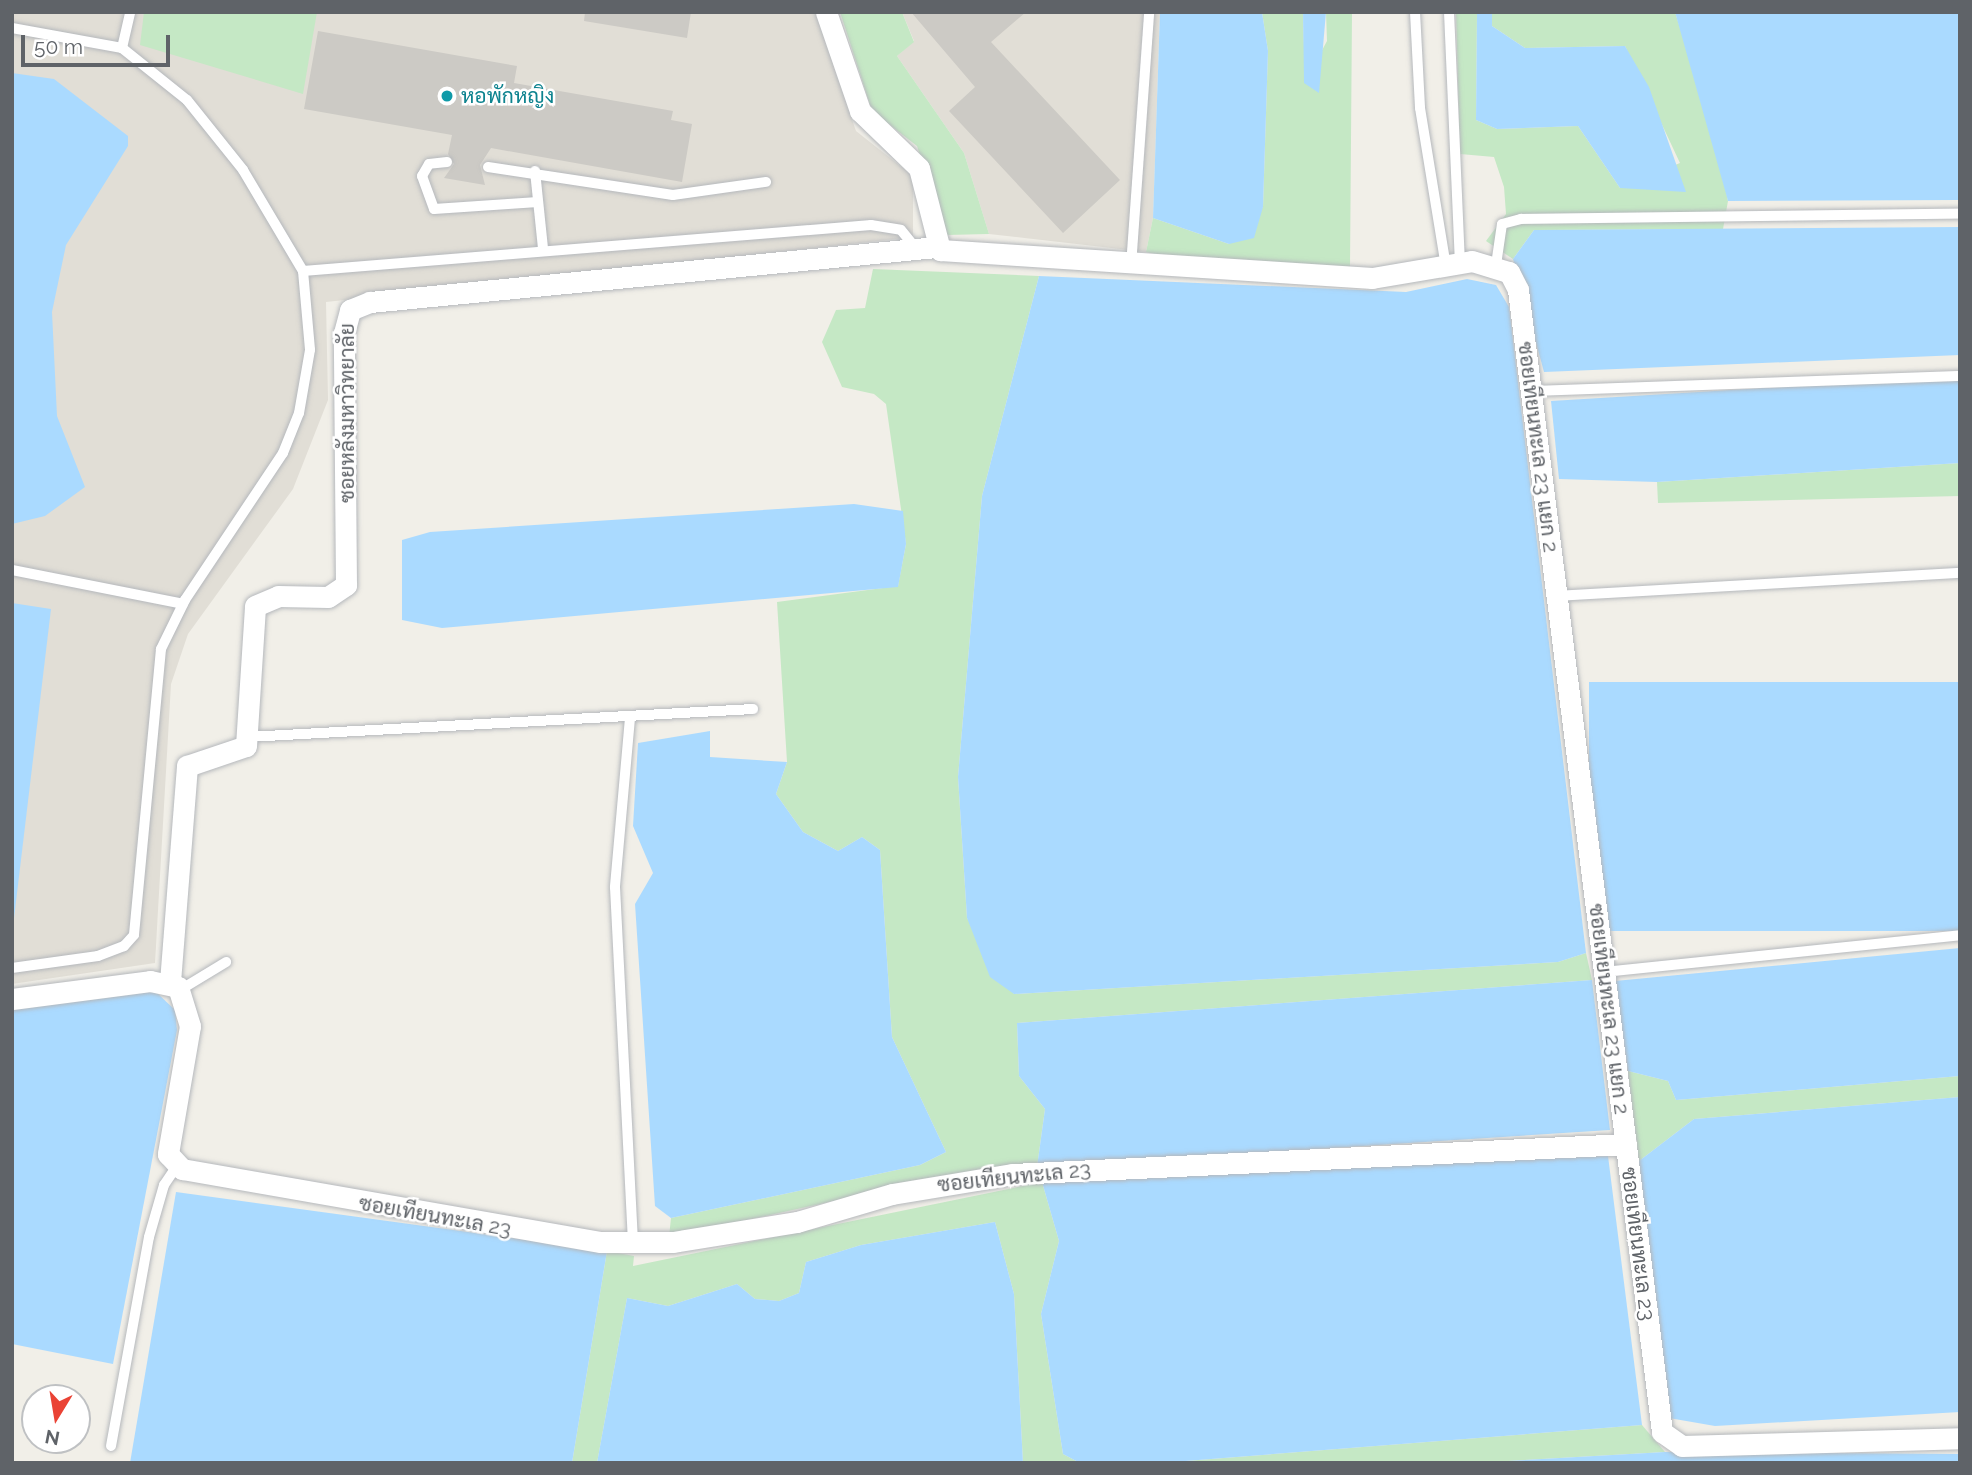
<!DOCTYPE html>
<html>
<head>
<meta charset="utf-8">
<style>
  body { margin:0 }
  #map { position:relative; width:1972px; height:1475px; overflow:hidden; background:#f1efe8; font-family:Raleway,Sarabun,sans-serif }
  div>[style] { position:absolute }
  .education>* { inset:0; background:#e1ded6 }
  .green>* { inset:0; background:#c5e8c5 }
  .water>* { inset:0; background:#aadaff; transform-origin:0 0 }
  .building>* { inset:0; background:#cccac5 }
  .roads { filter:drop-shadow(0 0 2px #b5b8bc) drop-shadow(0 0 2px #b5b8bc) }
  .lane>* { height:10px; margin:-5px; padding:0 5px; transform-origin:5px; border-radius:5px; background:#fff }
  .street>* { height:21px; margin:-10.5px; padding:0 10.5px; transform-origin:10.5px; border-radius:10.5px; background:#fff }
  .dots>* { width:19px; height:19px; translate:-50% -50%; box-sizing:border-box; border:4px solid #fff; border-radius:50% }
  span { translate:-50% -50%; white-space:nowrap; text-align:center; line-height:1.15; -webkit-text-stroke:5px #fff; paint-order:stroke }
  .culture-label { font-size:21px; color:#0d838f }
  .left { translate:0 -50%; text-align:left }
  .street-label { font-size:21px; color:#5f6368 }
  .frame { position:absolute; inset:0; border:14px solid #5f6368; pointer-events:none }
  .north { position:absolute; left:21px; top:1384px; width:70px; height:70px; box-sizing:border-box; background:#fff; border:2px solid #bfc1c3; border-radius:50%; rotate:191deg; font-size:19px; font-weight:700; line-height:28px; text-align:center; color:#5f6368 }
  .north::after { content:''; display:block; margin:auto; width:24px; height:32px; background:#ea4335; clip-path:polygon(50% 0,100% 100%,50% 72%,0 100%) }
  .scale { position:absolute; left:21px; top:35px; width:149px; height:32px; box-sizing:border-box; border:4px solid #5f6368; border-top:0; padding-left:9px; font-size:21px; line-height:24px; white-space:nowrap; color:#5f6368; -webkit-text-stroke:5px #fff; paint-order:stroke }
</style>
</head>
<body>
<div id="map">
  <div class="education">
    <div style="clip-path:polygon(12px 12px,815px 12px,856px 131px,913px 176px,913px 237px,326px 302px,328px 400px,293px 489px,188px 634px,171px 684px,155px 963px,12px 984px)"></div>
    <div style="clip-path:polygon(902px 12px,1160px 12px,1153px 218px,1146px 252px,989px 234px,964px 153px,897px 56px,914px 41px)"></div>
  </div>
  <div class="green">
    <div style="clip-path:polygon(144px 12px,317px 12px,303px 94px,140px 45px)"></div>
    <div style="clip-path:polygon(840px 12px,902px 12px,914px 42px,897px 56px,964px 153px,989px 234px,946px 235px,917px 146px,872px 111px)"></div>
    <div style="clip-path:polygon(1262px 12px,1303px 12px,1305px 82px,1327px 41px,1326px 12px,1352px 12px,1350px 269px,1177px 260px,1146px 252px,1153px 218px,1229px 244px,1263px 207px,1268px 51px)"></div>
    <div style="clip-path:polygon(1456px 12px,1477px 12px,1476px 120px,1497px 129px,1578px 126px,1620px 188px,1680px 163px,1625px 46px,1525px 48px,1492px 26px,1492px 12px,1675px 12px,1716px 142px,1728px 201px,1723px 229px,1534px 230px,1513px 259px,1486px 241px,1506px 214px,1504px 187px,1494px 157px,1460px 154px)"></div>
    <div style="clip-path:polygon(873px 269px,1039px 276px,982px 496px,958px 777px,967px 918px,1014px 994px,1558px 962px,1586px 953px,1592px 980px,1017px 1023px,1019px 1076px,1045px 1109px,1037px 1167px,934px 1179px,669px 1237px,671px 1218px,920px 1165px,946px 1152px,892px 1037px,880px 850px,862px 837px,838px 851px,803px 832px,776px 794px,787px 762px,777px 602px,898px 586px,906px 544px,886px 404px,874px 394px,842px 387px,822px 342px,836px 310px,865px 308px)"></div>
    <div style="clip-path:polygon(1960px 463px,1960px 496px,1658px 503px,1657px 482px)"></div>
    <div style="clip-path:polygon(1628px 1071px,1668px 1081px,1676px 1100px,1960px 1076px,1960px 1097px,1694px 1119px,1639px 1161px)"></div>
    <div style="clip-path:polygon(1042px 1182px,1059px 1241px,1041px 1314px,1063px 1454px,1080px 1463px,1023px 1463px,1014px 1294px,995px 1222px,861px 1245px,806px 1262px,799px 1293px,779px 1301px,755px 1299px,737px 1284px,668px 1306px,627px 1298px,597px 1463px,572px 1463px,607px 1251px,634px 1256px,633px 1266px)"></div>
    <div style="clip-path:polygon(1642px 1425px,1665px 1452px,1473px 1463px,1160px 1463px)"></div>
  </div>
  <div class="water">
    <div style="clip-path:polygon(1160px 12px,1262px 12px,1268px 51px,1263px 207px,1254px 238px,1229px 244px,1153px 218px)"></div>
    <div style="clip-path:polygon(1303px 12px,1326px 12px,1319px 93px,1304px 83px)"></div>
    <div style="clip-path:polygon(1477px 12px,1492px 12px,1492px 26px,1525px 48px,1625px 46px,1649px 87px,1686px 192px,1620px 188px,1578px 126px,1497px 129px,1476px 120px)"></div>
    <div style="clip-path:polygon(1675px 12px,1960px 12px,1960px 200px,1728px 201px)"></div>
    <div style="clip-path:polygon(12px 73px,54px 79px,128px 136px,128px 146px,66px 245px,52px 312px,57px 416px,85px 487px,45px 516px,12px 524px)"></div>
    <div style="clip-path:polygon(1960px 227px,1960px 355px,1544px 372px,1513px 259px,1534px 230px)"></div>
    <div style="clip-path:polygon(1039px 276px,1406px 292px,1467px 279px,1496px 285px,1509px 307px,1586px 953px,1558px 962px,1014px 994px,990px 977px,967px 918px,958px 777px,982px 496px)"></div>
    <div style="clip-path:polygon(1960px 376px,1960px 463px,1657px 482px,1559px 479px,1551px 401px)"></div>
    <div style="clip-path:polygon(854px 504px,903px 511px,906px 544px,898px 587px,442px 628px,402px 620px,402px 540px,430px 532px)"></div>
    <div style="clip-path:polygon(12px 603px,51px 609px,12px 935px)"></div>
    <div style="left:1960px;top:682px;width:249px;height:371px;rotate:90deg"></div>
    <div style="clip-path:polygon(710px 731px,710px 757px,787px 762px,776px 794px,803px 832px,838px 851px,862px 837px,880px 850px,892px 1037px,946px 1152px,920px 1165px,671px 1218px,655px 1206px,635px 904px,653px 873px,633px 826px,638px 743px)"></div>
    <div style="clip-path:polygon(1960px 948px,1960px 1076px,1676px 1100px,1668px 1081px,1628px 1071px,1615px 981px)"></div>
    <div style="clip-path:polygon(1592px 980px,1610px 1130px,1037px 1167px,1045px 1109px,1019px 1076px,1017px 1023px)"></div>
    <div style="clip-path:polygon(155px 991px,175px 1010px,177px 1030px,113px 1364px,12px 1344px,12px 1008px)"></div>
    <div style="clip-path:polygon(1960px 1097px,1960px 1412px,1715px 1426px,1669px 1418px,1639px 1161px,1694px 1119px)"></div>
    <div style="clip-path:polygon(1608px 1156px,1642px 1425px,1160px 1463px,1080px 1463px,1063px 1454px,1041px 1314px,1059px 1241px,1042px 1182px)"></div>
    <div style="clip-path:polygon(176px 1192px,607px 1251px,572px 1463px,130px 1463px)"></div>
    <div style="clip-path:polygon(995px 1222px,1014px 1294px,1023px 1463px,597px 1463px,627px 1298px,668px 1306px,737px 1284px,755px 1299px,779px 1301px,799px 1293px,806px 1262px,861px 1245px)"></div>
    <div style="clip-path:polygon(1665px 1452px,1960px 1454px,1960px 1463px,1473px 1463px)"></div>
  </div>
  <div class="building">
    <div style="clip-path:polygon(585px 12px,691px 12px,687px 38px,584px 21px)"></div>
    <div style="clip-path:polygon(911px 12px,1026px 12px,991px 42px,1120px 180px,1063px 233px,949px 111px,975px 87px)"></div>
    <div style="clip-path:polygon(318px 31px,517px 66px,514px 83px,673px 111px,671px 120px,692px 124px,682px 182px,491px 148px,480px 165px,485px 185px,444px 178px,454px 164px,448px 154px,452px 135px,304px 109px)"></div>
  </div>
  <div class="roads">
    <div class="lane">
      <div style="left:1415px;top:12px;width:96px;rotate:87deg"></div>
      <div style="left:1420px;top:108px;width:160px;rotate:80.7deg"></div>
      <div style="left:1449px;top:12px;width:251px;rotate:87.5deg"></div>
      <div style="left:12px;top:28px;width:112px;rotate:10.3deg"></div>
      <div style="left:122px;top:48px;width:83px;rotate:38.7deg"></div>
      <div style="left:187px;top:100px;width:90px;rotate:51.3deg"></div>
      <div style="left:243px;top:170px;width:117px;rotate:59.3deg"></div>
      <div style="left:303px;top:271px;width:79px;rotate:84.9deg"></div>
      <div style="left:310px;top:350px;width:64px;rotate:99.9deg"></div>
      <div style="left:299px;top:413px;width:43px;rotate:111.8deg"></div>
      <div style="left:283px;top:453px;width:177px;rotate:123.7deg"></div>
      <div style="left:185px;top:600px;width:55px;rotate:116.1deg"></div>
      <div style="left:161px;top:649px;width:287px;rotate:95.4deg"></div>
      <div style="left:134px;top:935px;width:15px;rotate:132deg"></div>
      <div style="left:124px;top:946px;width:28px;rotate:159deg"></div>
      <div style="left:98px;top:956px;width:87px;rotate:172.1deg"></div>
      <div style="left:122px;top:48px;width:37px;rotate:-77deg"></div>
      <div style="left:447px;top:162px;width:18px;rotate:174deg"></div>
      <div style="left:429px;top:164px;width:14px;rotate:120deg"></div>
      <div style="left:422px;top:176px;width:35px;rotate:70deg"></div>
      <div style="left:434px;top:209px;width:104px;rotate:-3.9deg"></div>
      <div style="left:488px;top:167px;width:187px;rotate:8.6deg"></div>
      <div style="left:673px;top:195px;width:94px;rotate:-8deg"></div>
      <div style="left:535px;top:171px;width:78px;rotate:84.1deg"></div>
      <div style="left:1496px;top:265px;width:41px;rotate:-81.7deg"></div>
      <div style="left:1502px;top:224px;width:20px;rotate:-15deg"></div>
      <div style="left:1521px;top:219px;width:439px;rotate:-0.7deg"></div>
      <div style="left:1131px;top:266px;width:255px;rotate:-85.9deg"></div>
      <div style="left:303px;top:271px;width:570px;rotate:-4.63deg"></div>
      <div style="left:871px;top:225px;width:30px;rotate:9deg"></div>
      <div style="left:901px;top:230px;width:26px;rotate:51deg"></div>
      <div style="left:1531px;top:391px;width:429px;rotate:-2deg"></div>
      <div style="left:12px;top:570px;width:174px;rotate:11.2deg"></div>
      <div style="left:1556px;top:596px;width:405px;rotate:-3.3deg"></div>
      <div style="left:630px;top:718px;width:170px;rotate:95.1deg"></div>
      <div style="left:615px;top:887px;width:358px;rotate:87.1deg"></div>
      <div style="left:248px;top:737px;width:506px;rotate:-3.17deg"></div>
      <div style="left:1604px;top:972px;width:358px;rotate:-5.9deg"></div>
      <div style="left:180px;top:990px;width:54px;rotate:-31.3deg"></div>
      <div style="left:111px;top:1446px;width:212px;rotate:-79.7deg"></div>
      <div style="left:149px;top:1237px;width:54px;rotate:-73.9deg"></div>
      <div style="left:164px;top:1185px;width:23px;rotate:-56deg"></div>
    </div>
    <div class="street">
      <div style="left:826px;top:12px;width:105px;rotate:71deg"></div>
      <div style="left:860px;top:111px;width:82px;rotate:44deg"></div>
      <div style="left:919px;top:168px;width:85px;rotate:75.6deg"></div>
      <div style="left:940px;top:250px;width:433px;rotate:3.7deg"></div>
      <div style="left:1372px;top:278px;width:101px;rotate:-9.6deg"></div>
      <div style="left:1472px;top:261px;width:39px;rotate:17deg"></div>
      <div style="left:1509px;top:272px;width:20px;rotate:63deg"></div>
      <div style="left:1518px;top:290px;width:1151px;rotate:82.81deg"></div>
      <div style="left:1662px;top:1432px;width:24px;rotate:35deg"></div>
      <div style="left:1682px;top:1446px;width:278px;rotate:-1.6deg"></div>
      <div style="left:170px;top:982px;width:217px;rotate:-85.5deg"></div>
      <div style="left:187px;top:766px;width:62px;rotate:-18.7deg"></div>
      <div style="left:246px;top:746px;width:140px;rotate:-86.3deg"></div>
      <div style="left:255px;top:606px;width:25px;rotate:-23deg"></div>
      <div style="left:278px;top:596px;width:50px;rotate:1.1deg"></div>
      <div style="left:328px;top:597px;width:22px;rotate:-34deg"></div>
      <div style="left:346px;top:585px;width:252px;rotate:-90.5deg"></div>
      <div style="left:344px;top:333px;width:24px;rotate:-75deg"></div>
      <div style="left:350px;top:310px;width:22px;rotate:-22deg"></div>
      <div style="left:370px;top:302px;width:569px;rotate:-5.55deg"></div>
      <div style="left:12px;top:999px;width:139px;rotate:-7.4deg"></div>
      <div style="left:150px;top:981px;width:29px;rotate:12deg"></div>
      <div style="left:178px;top:987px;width:41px;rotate:72.9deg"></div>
      <div style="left:190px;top:1026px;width:130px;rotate:99.8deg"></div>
      <div style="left:168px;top:1154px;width:21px;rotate:47deg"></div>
      <div style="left:182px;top:1169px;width:425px;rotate:9.9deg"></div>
      <div style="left:601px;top:1242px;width:72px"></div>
      <div style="left:673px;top:1242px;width:126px;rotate:-9.2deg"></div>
      <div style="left:797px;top:1222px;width:99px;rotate:-16.4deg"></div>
      <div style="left:892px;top:1194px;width:123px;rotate:-9.4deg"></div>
      <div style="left:1013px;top:1174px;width:614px;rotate:-2.8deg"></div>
    </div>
  </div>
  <div class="dots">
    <div style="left:447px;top:96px;background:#0f9aa8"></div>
  </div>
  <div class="culture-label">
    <span class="left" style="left:461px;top:96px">หอพักหญิง</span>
  </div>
  <div class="street-label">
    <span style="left:347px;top:413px;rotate:-90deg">ซอยหลังมหาวิทยาลัย</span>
    <span style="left:1538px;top:447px;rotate:83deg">ซอยเทียนทะเล 23 แยก 2</span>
    <span style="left:1609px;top:1009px;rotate:83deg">ซอยเทียนทะเล 23 แยก 2</span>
    <span style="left:1014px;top:1177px;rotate:-6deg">ซอยเทียนทะเล 23</span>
    <span style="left:435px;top:1216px;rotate:10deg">ซอยเทียนทะเล 23</span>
    <span style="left:1638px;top:1244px;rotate:83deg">ซอยเทียนทะเล 23</span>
  </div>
  <div class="frame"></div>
  <div class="north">N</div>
  <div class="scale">50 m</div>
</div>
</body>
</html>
